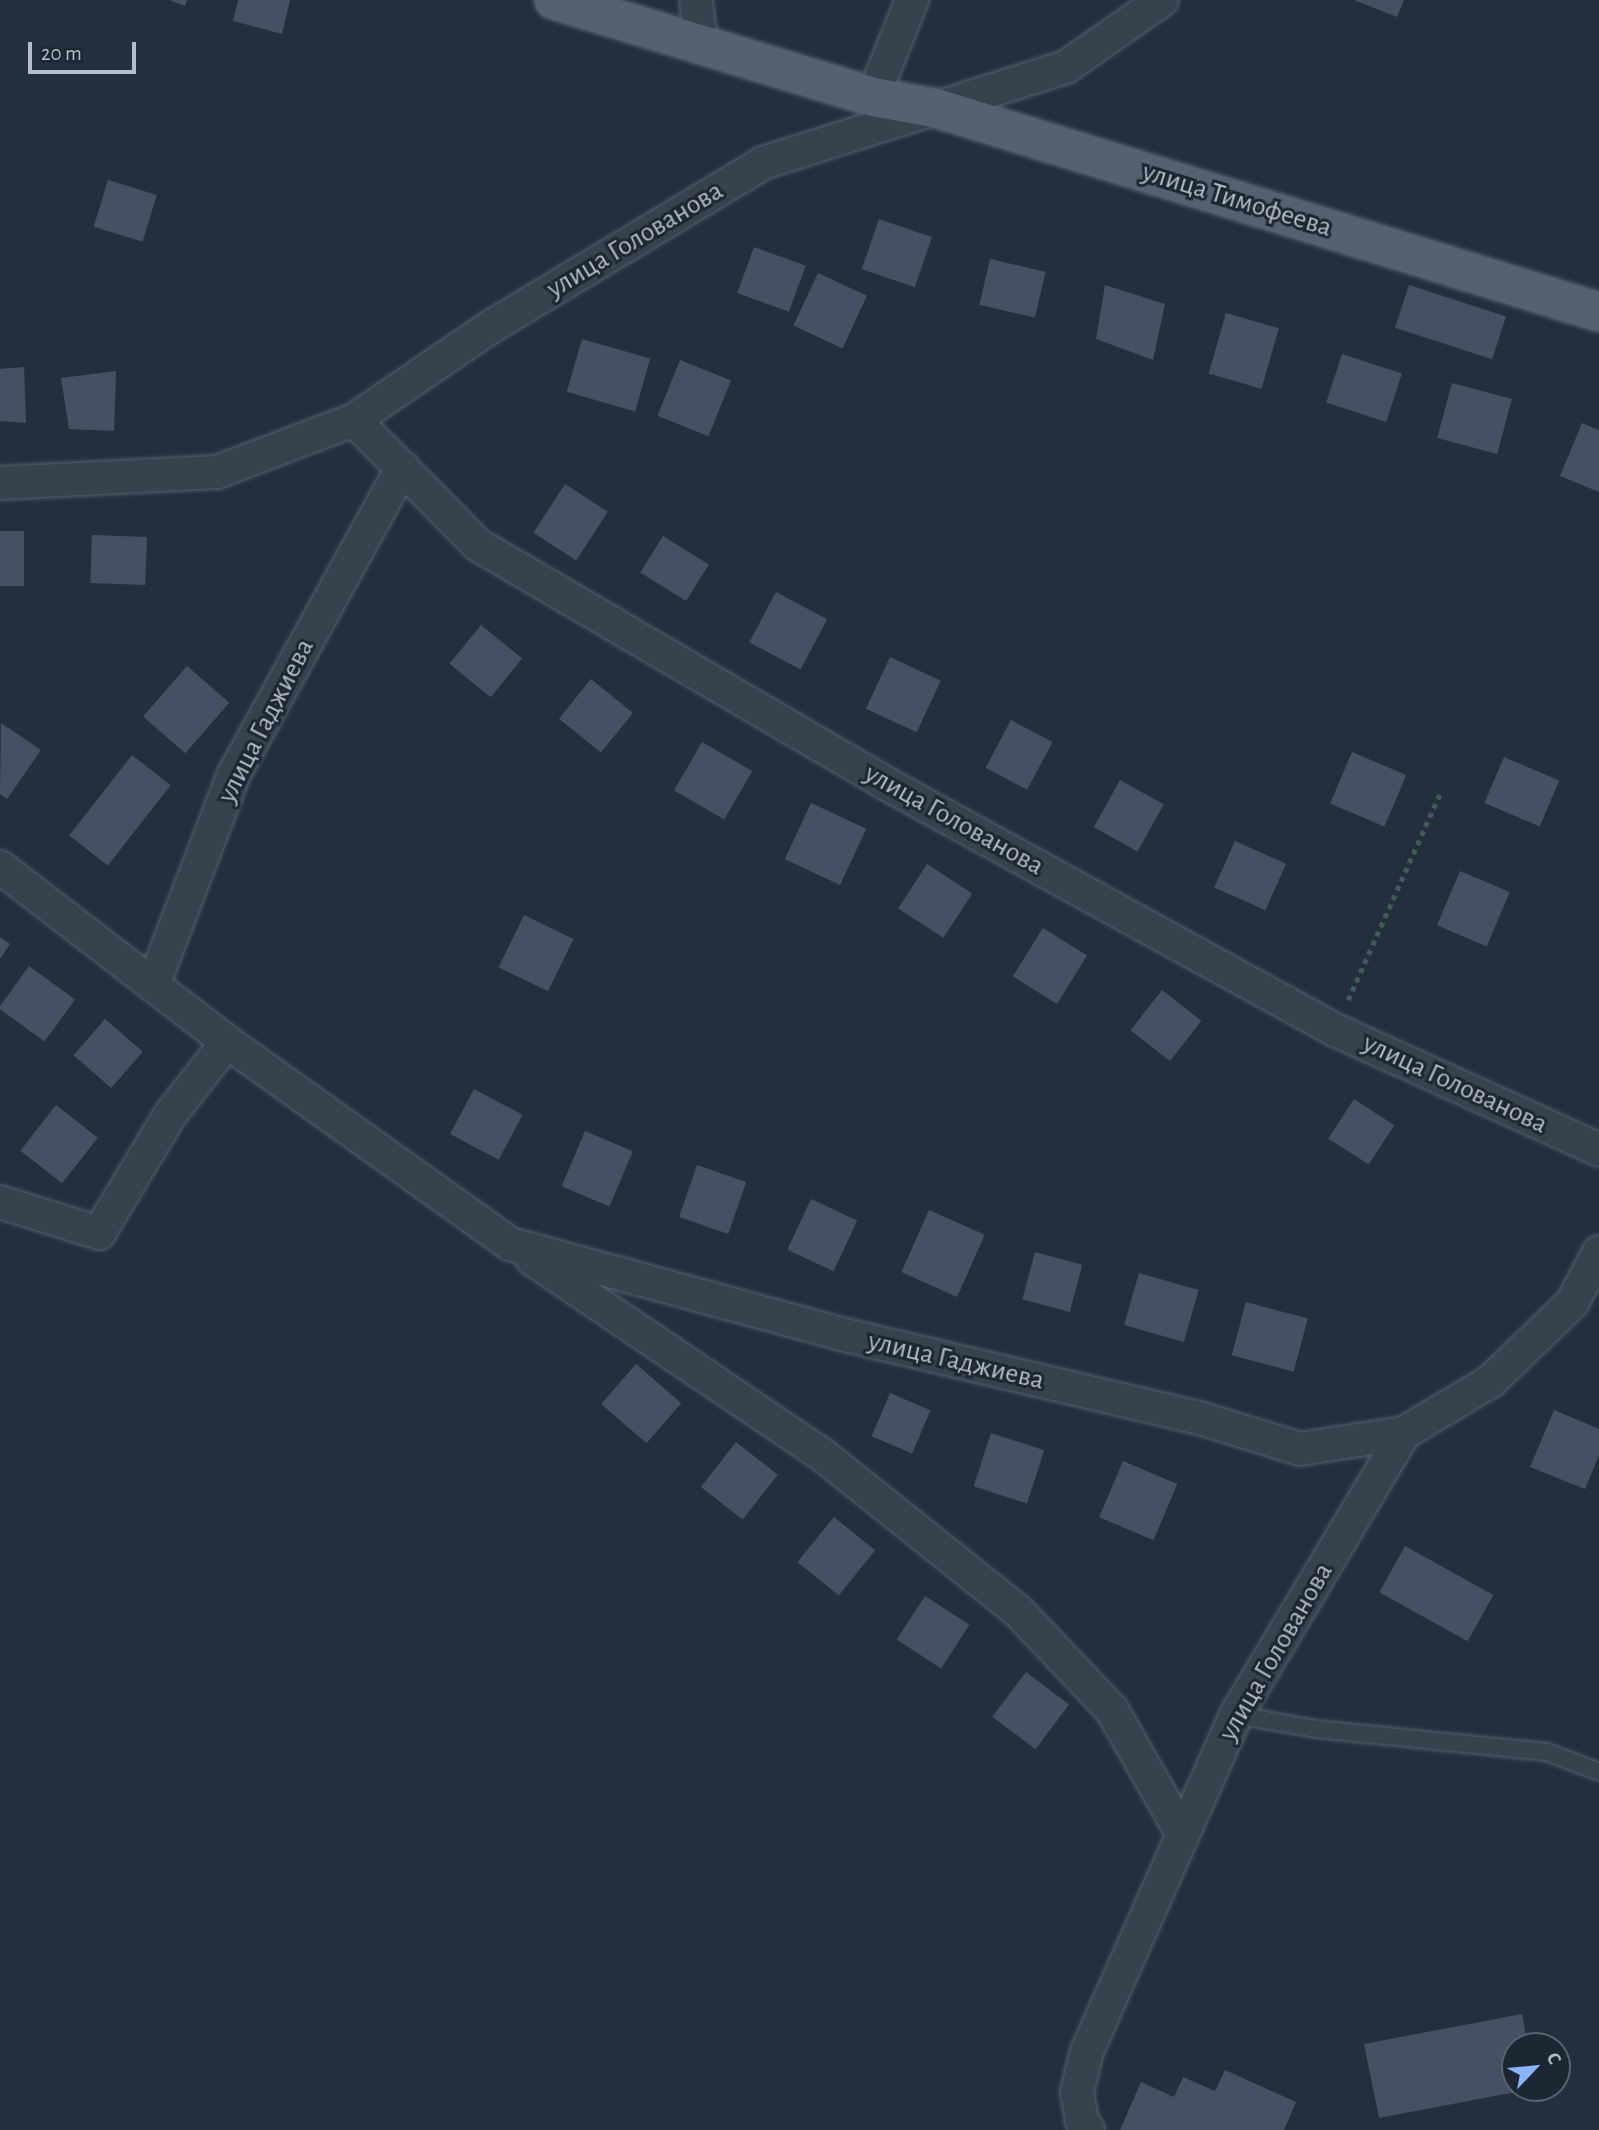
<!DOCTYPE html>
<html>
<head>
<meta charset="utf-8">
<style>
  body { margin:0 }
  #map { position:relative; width:1599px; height:2130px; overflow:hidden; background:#242f3e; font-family:"Alegreya Sans",sans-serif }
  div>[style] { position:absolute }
  .building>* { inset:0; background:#455162; transform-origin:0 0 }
  .path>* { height:4.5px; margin-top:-2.25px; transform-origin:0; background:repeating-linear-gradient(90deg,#44595c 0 5px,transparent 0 10px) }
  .roads { filter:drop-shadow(0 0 2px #565f6c) drop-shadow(0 0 2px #565f6c) }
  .service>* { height:16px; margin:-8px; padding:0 8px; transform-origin:8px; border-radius:8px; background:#38414e }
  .minor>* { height:32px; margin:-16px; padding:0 16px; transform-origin:16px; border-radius:16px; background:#38414e }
  .primary>* { height:38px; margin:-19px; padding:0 19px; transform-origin:19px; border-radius:19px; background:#56606e }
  span { translate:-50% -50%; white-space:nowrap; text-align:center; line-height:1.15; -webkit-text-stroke:6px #1d2633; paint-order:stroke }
  .street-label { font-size:28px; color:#b4bcc9 }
  .north { position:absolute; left:1501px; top:2032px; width:70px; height:70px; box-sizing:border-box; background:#1d2633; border:2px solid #59626f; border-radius:50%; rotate:64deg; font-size:19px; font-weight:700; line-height:28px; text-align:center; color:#b4bcc9 }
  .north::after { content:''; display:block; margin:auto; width:24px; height:32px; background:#8ab4f8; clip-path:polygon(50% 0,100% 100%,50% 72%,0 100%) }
  .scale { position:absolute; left:28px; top:42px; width:108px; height:32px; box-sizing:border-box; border:4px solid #b4bcc9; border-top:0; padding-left:9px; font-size:21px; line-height:24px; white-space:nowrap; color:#b4bcc9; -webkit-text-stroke:5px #1d2633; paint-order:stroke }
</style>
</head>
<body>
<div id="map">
  <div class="building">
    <div style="clip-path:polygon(169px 0,187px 0,185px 6px)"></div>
    <div style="clip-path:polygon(238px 0,290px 0,282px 34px,233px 21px)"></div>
    <div style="clip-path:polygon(1354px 0,1404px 0,1397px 17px)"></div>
    <div style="left:108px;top:180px;width:51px;height:49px;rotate:17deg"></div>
    <div style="left:879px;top:219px;width:56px;height:53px;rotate:19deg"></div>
    <div style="left:754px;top:247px;width:55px;height:49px;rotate:20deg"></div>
    <div style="left:990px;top:259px;width:57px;height:47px;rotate:13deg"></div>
    <div style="left:818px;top:273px;width:54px;height:58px;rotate:25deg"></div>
    <div style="clip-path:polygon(1105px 285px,1165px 304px,1153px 360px,1096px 339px)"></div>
    <div style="left:1409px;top:285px;width:102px;height:45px;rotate:18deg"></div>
    <div style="left:1226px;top:313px;width:55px;height:63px;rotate:16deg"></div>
    <div style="left:582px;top:339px;width:71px;height:55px;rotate:16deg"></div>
    <div style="left:1342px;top:354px;width:63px;height:51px;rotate:18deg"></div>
    <div style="left:680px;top:360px;width:55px;height:60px;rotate:22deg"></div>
    <div style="clip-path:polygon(24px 367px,26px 423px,0 421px,0 369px)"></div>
    <div style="clip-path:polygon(116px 371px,114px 431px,69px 429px,61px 378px)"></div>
    <div style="left:1452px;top:383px;width:62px;height:57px;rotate:15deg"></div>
    <div style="clip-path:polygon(1582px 423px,1599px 430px,1599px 492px,1560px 476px)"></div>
    <div style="left:565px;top:484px;width:51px;height:58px;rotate:33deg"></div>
    <div style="left:0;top:531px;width:24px;height:55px"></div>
    <div style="left:92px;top:535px;width:55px;height:48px;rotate:2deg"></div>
    <div style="left:663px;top:536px;width:54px;height:43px;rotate:32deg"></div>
    <div style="left:776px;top:592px;width:58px;height:57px;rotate:28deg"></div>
    <div style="left:481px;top:625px;width:53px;height:50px;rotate:39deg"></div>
    <div style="left:890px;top:657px;width:56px;height:57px;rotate:25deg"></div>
    <div style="left:187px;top:666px;width:56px;height:67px;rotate:41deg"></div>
    <div style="left:591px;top:679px;width:54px;height:51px;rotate:39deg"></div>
    <div style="left:1011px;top:720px;width:47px;height:54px;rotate:28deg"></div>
    <div style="clip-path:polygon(1px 723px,41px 750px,7px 799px,0 794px)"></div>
    <div style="left:702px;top:742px;width:58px;height:56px;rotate:30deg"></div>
    <div style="left:1352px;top:752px;width:59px;height:56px;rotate:23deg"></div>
    <div style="left:132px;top:755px;width:49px;height:102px;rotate:38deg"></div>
    <div style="left:1504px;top:757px;width:60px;height:50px;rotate:23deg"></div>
    <div style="left:1120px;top:780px;width:50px;height:54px;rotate:29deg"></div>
    <div style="left:811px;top:803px;width:61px;height:62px;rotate:25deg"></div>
    <div style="left:1235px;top:841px;width:56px;height:51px;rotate:24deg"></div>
    <div style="left:927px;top:864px;width:54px;height:53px;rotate:33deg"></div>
    <div style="left:1460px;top:871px;width:54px;height:59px;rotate:23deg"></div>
    <div style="left:524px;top:915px;width:55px;height:58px;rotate:26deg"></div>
    <div style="left:1043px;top:928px;width:52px;height:57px;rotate:32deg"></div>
    <div style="clip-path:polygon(0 937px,10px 944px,0 959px)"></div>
    <div style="left:29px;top:966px;width:57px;height:52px;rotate:36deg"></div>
    <div style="left:1162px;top:990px;width:50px;height:51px;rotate:38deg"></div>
    <div style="left:105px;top:1019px;width:50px;height:48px;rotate:41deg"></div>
    <div style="left:474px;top:1089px;width:55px;height:51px;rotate:28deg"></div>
    <div style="left:1354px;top:1099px;width:48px;height:47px;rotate:33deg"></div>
    <div style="left:56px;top:1105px;width:53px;height:58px;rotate:38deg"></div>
    <div style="left:585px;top:1131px;width:52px;height:60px;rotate:23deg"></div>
    <div style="left:697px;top:1165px;width:52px;height:55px;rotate:19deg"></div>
    <div style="left:811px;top:1199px;width:51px;height:56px;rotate:25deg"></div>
    <div style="left:929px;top:1210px;width:61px;height:68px;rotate:24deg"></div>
    <div style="left:1035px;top:1252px;width:49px;height:49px;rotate:15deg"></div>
    <div style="left:1139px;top:1273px;width:62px;height:54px;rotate:16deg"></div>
    <div style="left:1246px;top:1302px;width:64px;height:55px;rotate:15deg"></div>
    <div style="left:636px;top:1364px;width:60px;height:53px;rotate:41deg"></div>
    <div style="left:890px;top:1393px;width:44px;height:47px;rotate:23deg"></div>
    <div style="clip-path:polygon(1554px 1410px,1599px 1429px,1599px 1455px,1585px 1489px,1530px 1467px)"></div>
    <div style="left:991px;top:1433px;width:56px;height:56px;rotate:18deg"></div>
    <div style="left:736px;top:1442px;width:53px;height:57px;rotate:38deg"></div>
    <div style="left:1123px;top:1461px;width:59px;height:61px;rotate:23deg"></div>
    <div style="left:834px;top:1517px;width:53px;height:58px;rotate:39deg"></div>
    <div style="left:1405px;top:1546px;width:101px;height:53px;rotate:29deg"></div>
    <div style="left:925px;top:1596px;width:53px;height:52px;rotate:33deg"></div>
    <div style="left:1026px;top:1672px;width:54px;height:56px;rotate:37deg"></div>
    <div style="clip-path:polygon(1522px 2014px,1528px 2046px,1515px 2046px,1515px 2088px,1531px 2089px,1379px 2118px,1364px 2044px)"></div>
    <div style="clip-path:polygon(1225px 2070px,1296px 2102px,1284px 2130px,1120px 2130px,1141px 2082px,1174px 2097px,1183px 2077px,1215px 2091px)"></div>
  </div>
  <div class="path">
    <div style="left:1348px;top:1000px;width:227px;rotate:-66deg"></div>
  </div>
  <div class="roads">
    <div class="service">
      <div style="left:1236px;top:1715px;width:81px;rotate:9.9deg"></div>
      <div style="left:1316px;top:1729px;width:232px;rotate:5.7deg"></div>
      <div style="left:1547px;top:1752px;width:56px;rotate:21deg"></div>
    </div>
    <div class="minor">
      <div style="left:696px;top:0;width:43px;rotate:83.4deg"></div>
      <div style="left:873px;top:97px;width:105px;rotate:-68.1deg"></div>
      <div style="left:354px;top:420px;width:176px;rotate:45.2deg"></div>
      <div style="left:478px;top:545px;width:471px;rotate:30.3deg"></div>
      <div style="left:885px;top:783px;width:513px;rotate:28.76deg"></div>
      <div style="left:1335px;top:1030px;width:290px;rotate:24.4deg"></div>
      <div style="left:0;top:483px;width:217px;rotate:-2.9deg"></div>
      <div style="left:217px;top:472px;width:147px;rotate:-20.8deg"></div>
      <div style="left:354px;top:420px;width:167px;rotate:-34.3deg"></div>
      <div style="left:492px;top:326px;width:316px;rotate:-31deg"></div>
      <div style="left:763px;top:163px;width:318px;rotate:-17.6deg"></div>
      <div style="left:1066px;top:67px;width:117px;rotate:-34.9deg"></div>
      <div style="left:0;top:867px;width:287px;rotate:37.6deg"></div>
      <div style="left:227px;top:1042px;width:348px;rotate:35.5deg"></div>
      <div style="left:510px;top:1244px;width:343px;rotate:15.2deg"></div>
      <div style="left:841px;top:1334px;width:365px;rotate:13.2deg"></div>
      <div style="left:1196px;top:1417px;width:109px;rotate:17.1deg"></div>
      <div style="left:1300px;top:1449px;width:105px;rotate:-8.7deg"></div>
      <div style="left:153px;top:985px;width:226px;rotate:-69deg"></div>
      <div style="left:234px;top:774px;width:350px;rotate:-61.2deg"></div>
      <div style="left:0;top:1202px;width:104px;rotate:17.4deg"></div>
      <div style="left:99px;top:1233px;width:138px;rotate:-59deg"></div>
      <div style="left:170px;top:1115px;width:93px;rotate:-52deg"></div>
      <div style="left:532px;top:1259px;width:347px;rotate:34deg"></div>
      <div style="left:820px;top:1453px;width:252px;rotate:38.6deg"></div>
      <div style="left:1017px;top:1610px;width:138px;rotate:46.5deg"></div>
      <div style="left:1112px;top:1710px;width:142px;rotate:60.4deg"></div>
      <div style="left:1088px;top:2130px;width:11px;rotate:-124deg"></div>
      <div style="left:1082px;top:2121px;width:29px;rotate:-100deg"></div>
      <div style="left:1077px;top:2092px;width:42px;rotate:-76.3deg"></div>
      <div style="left:1087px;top:2051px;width:368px;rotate:-66.1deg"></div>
      <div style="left:1236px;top:1715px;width:328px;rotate:-59.2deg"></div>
      <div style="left:1404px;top:1433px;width:101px;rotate:-30.9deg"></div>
      <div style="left:1491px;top:1381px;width:112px;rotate:-43.9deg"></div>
      <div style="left:1572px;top:1303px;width:58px;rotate:-62.1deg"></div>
    </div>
    <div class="primary">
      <div style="left:554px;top:0;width:333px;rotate:16.9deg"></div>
      <div style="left:873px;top:97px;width:67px;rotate:10.3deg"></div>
      <div style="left:939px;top:109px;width:691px;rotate:17.1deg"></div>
    </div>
  </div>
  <div class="street-label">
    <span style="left:1237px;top:200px;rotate:17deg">улица Тимофеева</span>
    <span style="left:635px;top:240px;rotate:-31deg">улица Голованова</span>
    <span style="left:266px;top:721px;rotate:-63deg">улица Гаджиева</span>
    <span style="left:954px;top:820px;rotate:29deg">улица Голованова</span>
    <span style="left:1455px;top:1084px;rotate:25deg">улица Голованова</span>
    <span style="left:956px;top:1361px;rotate:13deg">улица Гаджиева</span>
    <span style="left:1276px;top:1652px;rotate:-60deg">улица Голованова</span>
  </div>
  <div class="north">С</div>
  <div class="scale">20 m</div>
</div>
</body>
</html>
